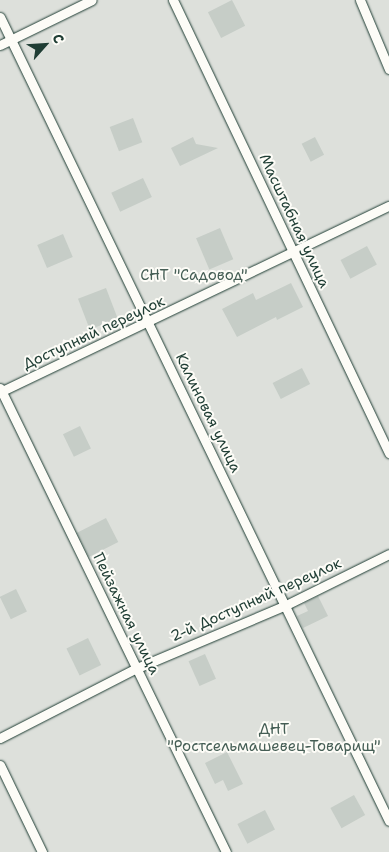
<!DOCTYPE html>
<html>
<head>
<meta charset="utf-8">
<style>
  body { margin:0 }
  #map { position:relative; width:389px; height:852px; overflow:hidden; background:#fdfcf7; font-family:"Shantell Sans",sans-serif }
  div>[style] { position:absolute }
  .green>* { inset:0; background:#dde0db; transform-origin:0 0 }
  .building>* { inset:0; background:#c6cdc7; transform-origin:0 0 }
  .roads { filter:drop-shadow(0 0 1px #1f3d34) drop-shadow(0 0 1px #1f3d34) }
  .service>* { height:9px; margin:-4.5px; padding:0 4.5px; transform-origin:4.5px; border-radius:4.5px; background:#fdfcf7 }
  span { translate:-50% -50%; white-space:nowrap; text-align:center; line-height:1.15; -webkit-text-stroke:4px #fdfcf7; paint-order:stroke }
  .street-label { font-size:15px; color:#1f3d34 }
  .park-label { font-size:15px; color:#455e55 }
  .north { position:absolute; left:20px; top:20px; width:50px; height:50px; -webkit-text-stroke:4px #fdfcf7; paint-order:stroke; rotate:64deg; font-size:14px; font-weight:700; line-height:20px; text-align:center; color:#1f3d34 }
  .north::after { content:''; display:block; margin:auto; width:18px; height:22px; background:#1f3d34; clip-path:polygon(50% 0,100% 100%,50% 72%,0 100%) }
</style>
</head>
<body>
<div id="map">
  <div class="green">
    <div style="left:0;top:0;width:389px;height:852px"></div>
  </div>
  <div class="building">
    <div style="left:232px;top:0;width:29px;height:27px;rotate:63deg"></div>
    <div style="left:133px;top:118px;width:26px;height:25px;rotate:69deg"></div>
    <div style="clip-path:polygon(193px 137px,196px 144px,218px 148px,180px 166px,171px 148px)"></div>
    <div style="left:315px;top:137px;width:20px;height:15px;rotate:63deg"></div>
    <div style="left:143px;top:178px;width:21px;height:35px;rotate:65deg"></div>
    <div style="left:220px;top:228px;width:34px;height:26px;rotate:67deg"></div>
    <div style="left:63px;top:234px;width:25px;height:28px;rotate:67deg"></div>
    <div style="left:367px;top:246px;width:21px;height:30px;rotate:62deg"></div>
    <div style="clip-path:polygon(291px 283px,303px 307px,277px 320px,276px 317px,237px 337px,222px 309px,253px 293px,256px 300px)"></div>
    <div style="left:106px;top:288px;width:33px;height:30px;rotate:69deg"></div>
    <div style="left:302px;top:368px;width:18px;height:33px;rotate:63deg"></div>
    <div style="left:80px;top:426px;width:25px;height:19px;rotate:64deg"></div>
    <div style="left:106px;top:518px;width:27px;height:33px;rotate:63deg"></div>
    <div style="left:16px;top:589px;width:25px;height:18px;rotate:64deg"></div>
    <div style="clip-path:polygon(318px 596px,328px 616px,303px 628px,297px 616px,308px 611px,304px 603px)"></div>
    <div style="left:88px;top:638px;width:30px;height:24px;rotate:64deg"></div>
    <div style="left:205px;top:654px;width:27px;height:18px;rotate:66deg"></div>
    <div style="clip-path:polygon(227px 752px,243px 784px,228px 791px,223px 780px,215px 784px,205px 763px)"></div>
    <div style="left:354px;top:795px;width:23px;height:27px;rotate:61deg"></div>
    <div style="left:265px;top:810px;width:22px;height:31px;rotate:63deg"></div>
  </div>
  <div class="roads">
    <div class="service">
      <div style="left:173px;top:0;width:502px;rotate:64.51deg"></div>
      <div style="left:360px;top:0;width:75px;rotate:67.2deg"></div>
      <div style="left:0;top:17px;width:893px;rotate:64.18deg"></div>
      <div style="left:0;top:45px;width:102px;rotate:-26.1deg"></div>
      <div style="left:0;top:388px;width:516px;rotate:64.03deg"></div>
      <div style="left:0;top:392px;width:431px;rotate:-25.6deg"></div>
      <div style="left:0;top:738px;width:154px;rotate:-27.1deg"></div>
      <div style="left:137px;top:668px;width:162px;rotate:-22.9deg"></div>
      <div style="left:286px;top:605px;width:115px;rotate:-26.3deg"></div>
      <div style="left:0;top:765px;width:97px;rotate:64.2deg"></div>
    </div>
  </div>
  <div class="street-label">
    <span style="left:294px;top:221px;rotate:65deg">Масштабная улица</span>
    <span style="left:94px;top:333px;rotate:-25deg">Доступный переулок</span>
    <span style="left:208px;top:413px;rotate:64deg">Калиновая улица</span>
    <span style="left:256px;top:600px;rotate:-24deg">2-й Доступный переулок</span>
    <span style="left:126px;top:614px;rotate:64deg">Пейзажная улица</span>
  </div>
  <div class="park-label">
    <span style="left:194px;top:276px">СНТ "Садовод"</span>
    <span style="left:274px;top:738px">ДНТ<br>"Ростсельмашевец-Товарищ"</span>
  </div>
  <div class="north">С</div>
</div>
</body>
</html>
